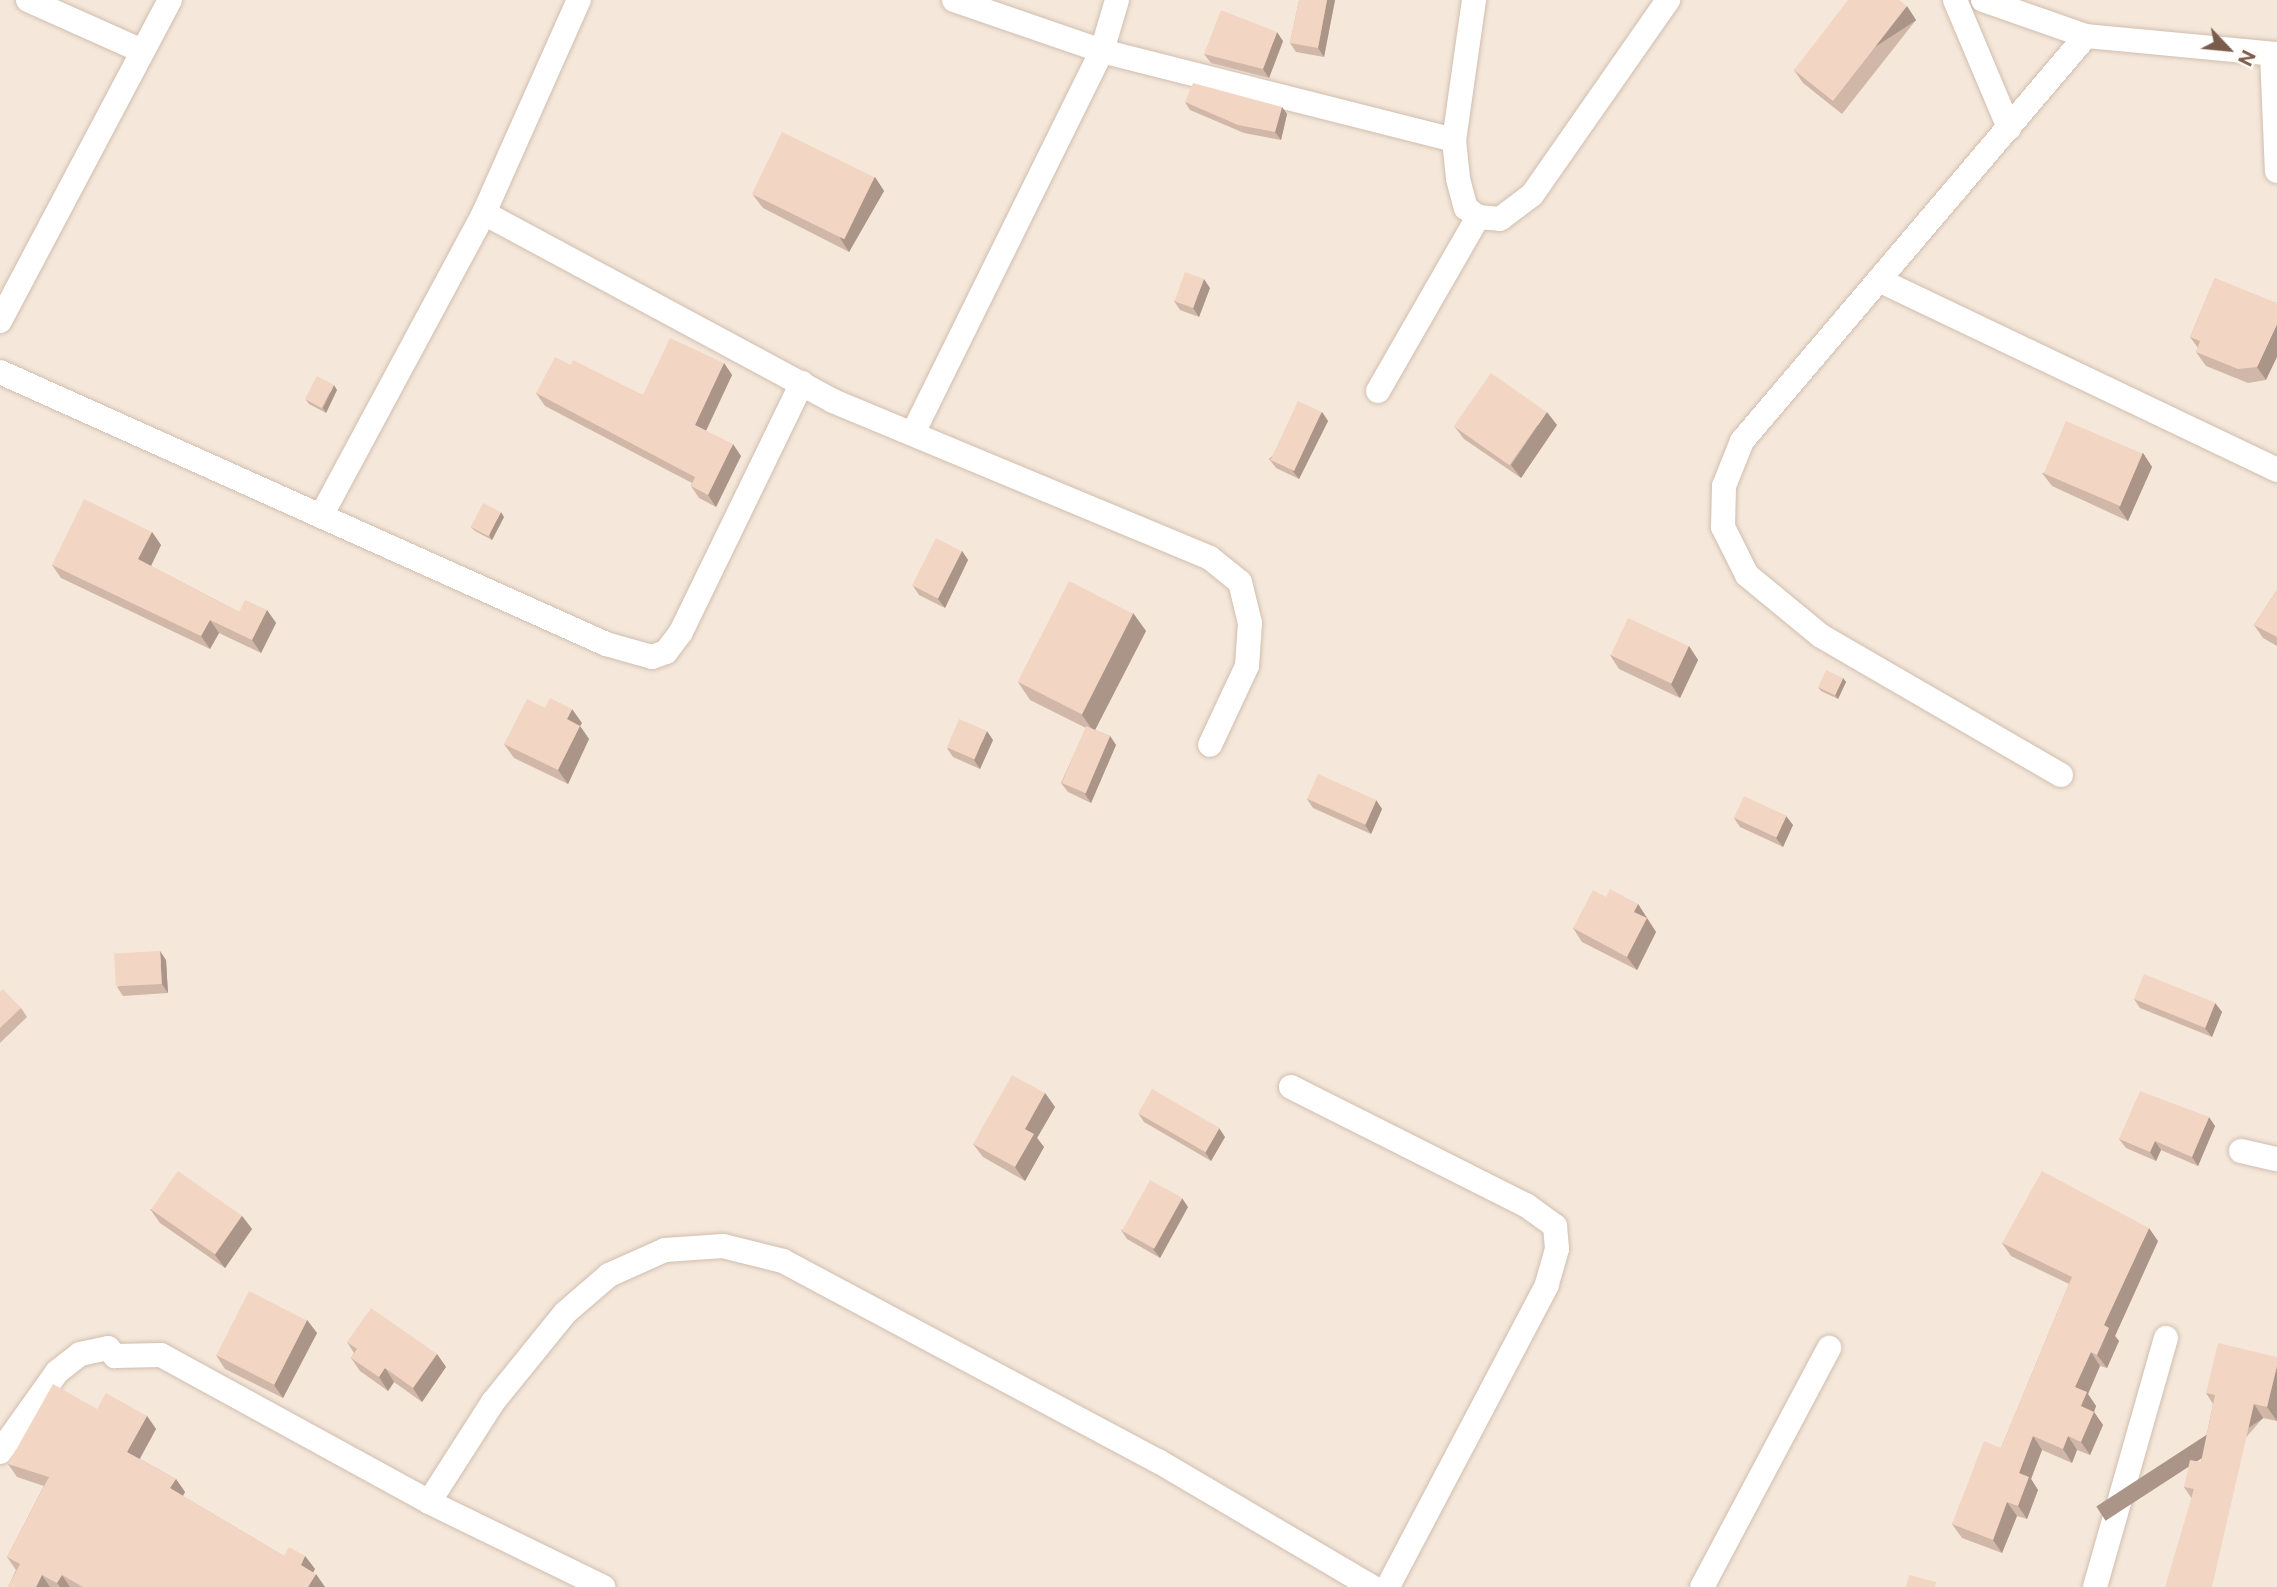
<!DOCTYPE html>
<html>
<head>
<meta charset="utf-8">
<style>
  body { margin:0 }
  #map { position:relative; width:2277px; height:1587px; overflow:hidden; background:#fdf6ec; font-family:"Public Sans",sans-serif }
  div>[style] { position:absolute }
  .residential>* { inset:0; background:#f5e8da; transform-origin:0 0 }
  .roads { filter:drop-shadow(0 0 2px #d1beb0) drop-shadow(0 0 2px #d1beb0) }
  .street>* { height:24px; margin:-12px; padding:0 12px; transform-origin:12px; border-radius:12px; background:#fff }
  .wall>* { inset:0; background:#d1b7a8 }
  .shaded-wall>* { inset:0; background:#aa9588; transform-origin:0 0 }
  .building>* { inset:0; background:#f3d5c3; transform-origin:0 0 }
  span { translate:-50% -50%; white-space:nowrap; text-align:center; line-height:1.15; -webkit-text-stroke:6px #fffaf3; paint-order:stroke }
  .north { position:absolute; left:2193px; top:14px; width:70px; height:70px; -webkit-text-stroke:5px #fffaf3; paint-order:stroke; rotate:116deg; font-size:19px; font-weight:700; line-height:28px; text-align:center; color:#7a5c4d }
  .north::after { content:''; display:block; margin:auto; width:24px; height:32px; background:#7a5c4d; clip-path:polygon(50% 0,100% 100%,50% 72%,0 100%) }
</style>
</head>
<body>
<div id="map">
  <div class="residential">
    <div style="left:0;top:0;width:2277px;height:1587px"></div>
  </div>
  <div class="roads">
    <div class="street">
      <div style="left:28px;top:0;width:125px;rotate:24.1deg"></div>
      <div style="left:954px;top:0;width:157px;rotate:19deg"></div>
      <div style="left:1102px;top:51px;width:363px;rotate:14.2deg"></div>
      <div style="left:1474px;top:0;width:141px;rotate:98.1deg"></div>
      <div style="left:1454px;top:140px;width:39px;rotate:84deg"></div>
      <div style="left:1458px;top:179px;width:30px;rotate:75deg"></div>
      <div style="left:1466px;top:208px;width:15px;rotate:37deg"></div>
      <div style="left:1478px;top:217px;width:22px;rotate:5deg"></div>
      <div style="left:1500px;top:219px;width:40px;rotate:-37deg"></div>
      <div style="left:1532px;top:195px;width:238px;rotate:-55.1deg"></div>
      <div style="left:1955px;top:0;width:139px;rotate:67.1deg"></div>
      <div style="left:1983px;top:0;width:109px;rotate:19.3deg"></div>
      <div style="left:2086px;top:36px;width:192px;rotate:5.4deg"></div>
      <div style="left:2272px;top:54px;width:117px;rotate:87.6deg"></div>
      <div style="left:484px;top:213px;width:396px;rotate:28.3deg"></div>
      <div style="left:833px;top:401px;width:408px;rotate:22.6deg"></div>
      <div style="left:1210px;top:558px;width:38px;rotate:39deg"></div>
      <div style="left:1240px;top:582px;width:42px;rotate:76.3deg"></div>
      <div style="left:1250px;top:623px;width:43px;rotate:94deg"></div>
      <div style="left:1247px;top:666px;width:87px;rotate:115.1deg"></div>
      <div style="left:1881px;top:281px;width:439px;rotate:25.5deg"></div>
      <div style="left:0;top:321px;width:363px;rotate:-62.1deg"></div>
      <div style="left:0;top:372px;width:664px;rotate:24.17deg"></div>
      <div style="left:606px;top:644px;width:48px;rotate:15.8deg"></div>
      <div style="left:652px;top:657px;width:15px;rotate:-20deg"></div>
      <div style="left:666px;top:652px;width:25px;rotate:-53deg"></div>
      <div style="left:681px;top:632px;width:277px;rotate:-64.1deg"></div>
      <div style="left:1378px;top:391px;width:201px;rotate:-60.1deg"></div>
      <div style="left:914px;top:431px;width:424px;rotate:-63.7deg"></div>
      <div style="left:1102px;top:51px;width:53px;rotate:-73.6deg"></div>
      <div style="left:321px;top:516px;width:344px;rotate:-61.7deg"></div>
      <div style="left:484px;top:213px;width:233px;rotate:-66deg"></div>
      <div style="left:2061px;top:775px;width:277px;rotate:-149.9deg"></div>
      <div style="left:1821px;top:636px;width:96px;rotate:-140.5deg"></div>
      <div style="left:1747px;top:575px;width:54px;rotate:-116.6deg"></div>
      <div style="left:1723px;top:527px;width:41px;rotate:-88.6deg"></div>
      <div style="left:1724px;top:486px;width:48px;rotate:-68.2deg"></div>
      <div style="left:1742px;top:441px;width:531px;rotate:-49.66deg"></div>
      <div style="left:1291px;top:1087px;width:263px;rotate:26.7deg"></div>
      <div style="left:1526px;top:1205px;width:36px;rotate:36deg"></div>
      <div style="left:1555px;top:1226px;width:23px;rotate:85deg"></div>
      <div style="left:1557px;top:1249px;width:37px;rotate:106deg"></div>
      <div style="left:1547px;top:1285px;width:341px;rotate:117.8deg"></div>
      <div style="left:2241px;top:1151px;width:37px;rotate:13deg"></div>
      <div style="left:0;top:1452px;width:98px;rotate:-54.5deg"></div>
      <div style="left:57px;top:1372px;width:29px;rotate:-38deg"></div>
      <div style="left:80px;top:1354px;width:29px;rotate:-12deg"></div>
      <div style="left:108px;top:1348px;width:11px;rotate:49deg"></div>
      <div style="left:115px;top:1356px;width:46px;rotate:-1.2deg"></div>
      <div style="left:161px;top:1355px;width:306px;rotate:28.7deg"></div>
      <div style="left:429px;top:1502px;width:194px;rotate:26deg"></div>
      <div style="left:429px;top:1502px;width:119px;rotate:-57.4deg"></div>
      <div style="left:493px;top:1402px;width:114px;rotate:-51deg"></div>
      <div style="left:565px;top:1313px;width:58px;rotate:-40.8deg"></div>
      <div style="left:609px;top:1275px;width:61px;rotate:-24.1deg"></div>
      <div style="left:665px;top:1250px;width:58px;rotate:-3.9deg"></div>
      <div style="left:723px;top:1246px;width:62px;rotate:14deg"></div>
      <div style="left:783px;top:1261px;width:425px;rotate:28.1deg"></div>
      <div style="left:1158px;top:1461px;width:248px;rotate:30.5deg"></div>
      <div style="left:1702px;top:1587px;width:271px;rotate:-62deg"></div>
      <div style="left:2095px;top:1587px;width:259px;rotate:-74.1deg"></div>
    </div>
  </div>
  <div class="wall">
    <div style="clip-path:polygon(1299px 0,1335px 0,1324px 57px,1296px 52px,1290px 43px)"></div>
    <div style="clip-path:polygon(1916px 20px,1842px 114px,1803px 83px,1794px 70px)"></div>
    <div style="clip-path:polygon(1283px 41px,1269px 78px,1211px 63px,1204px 54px)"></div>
    <div style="clip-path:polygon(1185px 102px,1282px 107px,1287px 114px,1281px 140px,1244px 133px,1190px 110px)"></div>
    <div style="clip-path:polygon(875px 177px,884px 191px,849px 252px,763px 208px,753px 195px)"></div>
    <div style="clip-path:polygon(2215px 278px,2266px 380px,2248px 383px,2206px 366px,2196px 352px,2198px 348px,2190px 337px)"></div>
    <div style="clip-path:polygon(1210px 288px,1199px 317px,1180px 310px,1174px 301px)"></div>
    <div style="clip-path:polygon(724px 363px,732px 375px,706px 431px,741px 456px,716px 507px,699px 498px,691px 486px,692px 483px,545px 406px,536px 393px,571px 365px,643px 395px)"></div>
    <div style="clip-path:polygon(337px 390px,326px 413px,309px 404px,306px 400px)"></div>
    <div style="clip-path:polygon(1322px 412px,1328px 421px,1299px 479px,1276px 468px,1269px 459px)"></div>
    <div style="clip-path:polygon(1557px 425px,1521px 478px,1464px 439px,1454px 426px)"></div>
    <div style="clip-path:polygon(2143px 453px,2152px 467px,2128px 521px,2052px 486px,2042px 473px)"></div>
    <div style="clip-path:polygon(504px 517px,492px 540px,475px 531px,471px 527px)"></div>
    <div style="clip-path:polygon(152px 532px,161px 545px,151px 566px,239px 612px,267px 610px,276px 623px,261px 653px,219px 633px,210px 649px,61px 578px,52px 565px)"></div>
    <div style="clip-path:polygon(962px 551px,968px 560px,945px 608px,919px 595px,913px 586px)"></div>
    <div style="clip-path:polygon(2277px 590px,2277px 646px,2263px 638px,2254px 625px)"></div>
    <div style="clip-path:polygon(1133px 613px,1146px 631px,1095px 730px,1110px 736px,1116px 745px,1091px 803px,1068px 792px,1061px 783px,1086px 728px,1030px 700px,1018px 682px)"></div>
    <div style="clip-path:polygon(1689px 646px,1698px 660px,1680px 698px,1619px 669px,1610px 655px)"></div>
    <div style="clip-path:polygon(1843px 678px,1846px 682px,1838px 699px,1821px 691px,1818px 687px)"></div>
    <div style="clip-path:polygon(545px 708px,582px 723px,580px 726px,589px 739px,568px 784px,514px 758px,504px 744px)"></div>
    <div style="clip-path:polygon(993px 740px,980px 769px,953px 757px,947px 748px)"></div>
    <div style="clip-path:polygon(1307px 799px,1376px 800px,1382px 809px,1371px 834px,1313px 808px)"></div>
    <div style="clip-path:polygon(1786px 816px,1793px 825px,1783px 847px,1740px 827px,1734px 818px)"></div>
    <div style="clip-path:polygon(1606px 897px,1638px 904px,1656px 932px,1637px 970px,1582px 942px,1573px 928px)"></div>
    <div style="clip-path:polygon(166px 960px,168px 993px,123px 996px,117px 987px)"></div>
    <div style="clip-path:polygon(0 992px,21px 1008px,27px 1017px,0 1043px)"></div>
    <div style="clip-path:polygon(2134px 999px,2215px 1003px,2222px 1012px,2212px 1037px,2140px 1008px)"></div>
    <div style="clip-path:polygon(1045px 1093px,1055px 1107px,1037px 1138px,1044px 1147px,1025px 1181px,983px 1157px,973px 1144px)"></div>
    <div style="clip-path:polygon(1138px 1113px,1225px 1137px,1211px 1161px,1144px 1122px)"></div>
    <div style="clip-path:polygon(2215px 1126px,2198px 1166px,2161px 1150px,2156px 1161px,2126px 1148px,2119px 1139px)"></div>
    <div style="clip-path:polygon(1188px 1207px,1160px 1258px,1127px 1239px,1121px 1230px)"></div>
    <div style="clip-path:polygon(150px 1209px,242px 1216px,252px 1229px,225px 1268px,160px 1223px)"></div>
    <div style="clip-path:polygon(2158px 1241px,2115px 1336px,2119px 1341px,2107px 1368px,2100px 1366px,2088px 1394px,2096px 1406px,2094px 1412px,2103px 1425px,2090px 1455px,2077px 1450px,2072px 1463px,2042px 1450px,2031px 1479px,2038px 1490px,2027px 1519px,2017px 1516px,2002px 1553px,1962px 1538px,1952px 1524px,2001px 1448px,2069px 1284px,2011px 1256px,2002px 1243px)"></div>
    <div style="clip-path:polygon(307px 1320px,317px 1333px,283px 1398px,225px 1369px,216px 1355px)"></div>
    <div style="clip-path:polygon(347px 1342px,437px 1354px,446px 1367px,422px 1402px,394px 1382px,388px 1391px,360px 1371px,351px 1358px,354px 1353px)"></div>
    <div style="clip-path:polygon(2277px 1357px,2277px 1421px,2263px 1418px,2192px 1499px,2184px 1487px,2201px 1462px,2213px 1404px,2206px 1393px)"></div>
    <div style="clip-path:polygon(97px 1409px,147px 1416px,156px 1429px,140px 1459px,176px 1479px,185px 1492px,183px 1496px,284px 1556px,305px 1556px,315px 1569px,313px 1572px,325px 1587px,8px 1587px,16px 1570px,7px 1557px,44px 1486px,17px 1477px,8px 1464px)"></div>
  </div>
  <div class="shaded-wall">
    <div style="clip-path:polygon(1327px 0,1335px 0,1324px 57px,1318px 48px)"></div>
    <div style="left:1907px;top:6px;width:17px;height:120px;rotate:57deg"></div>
    <div style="clip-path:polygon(1277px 32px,1283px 41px,1269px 78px,1263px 69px)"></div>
    <div style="clip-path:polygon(1282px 107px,1287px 114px,1281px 140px,1275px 132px)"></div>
    <div style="clip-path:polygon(875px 177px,884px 191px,849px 252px,840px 238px)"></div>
    <div style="clip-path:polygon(1204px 279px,1210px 288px,1199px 317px,1193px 308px)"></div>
    <div style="clip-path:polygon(2277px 324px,2277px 357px,2266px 380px,2257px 367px)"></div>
    <div style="clip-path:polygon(724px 363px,732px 375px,703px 437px,695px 425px)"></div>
    <div style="clip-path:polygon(334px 385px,337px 390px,326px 413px,323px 408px)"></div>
    <div style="clip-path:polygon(1322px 412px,1328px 421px,1299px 479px,1292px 470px)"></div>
    <div style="clip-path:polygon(1547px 412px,1557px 425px,1521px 478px,1511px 465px)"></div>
    <div style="clip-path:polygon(733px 444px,741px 456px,716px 507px,708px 495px)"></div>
    <div style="clip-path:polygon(2143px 453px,2152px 467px,2128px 521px,2119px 508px)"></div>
    <div style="clip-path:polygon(501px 512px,504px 517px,492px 540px,489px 535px)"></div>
    <div style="clip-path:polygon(152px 532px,161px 545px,148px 572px,138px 559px)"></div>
    <div style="clip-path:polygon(962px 551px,968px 560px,945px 608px,938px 599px)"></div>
    <div style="clip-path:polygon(267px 610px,276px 623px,261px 653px,252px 640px)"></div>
    <div style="clip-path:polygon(1133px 613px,1146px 631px,1094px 732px,1082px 715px)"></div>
    <div style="clip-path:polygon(210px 620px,219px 633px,210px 649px,201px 636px)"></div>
    <div style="clip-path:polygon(1689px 646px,1698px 660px,1680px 698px,1671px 684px)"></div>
    <div style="clip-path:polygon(1843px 678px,1846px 682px,1838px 699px,1835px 695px)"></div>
    <div style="clip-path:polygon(572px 709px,582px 723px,580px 726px,589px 739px,568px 784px,558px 770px,567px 719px)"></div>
    <div style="clip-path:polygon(987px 731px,993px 740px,980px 769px,974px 760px)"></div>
    <div style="clip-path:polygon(1110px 736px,1116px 745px,1091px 803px,1085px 794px)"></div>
    <div style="clip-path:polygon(1376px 800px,1382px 809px,1371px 834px,1365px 825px)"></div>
    <div style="clip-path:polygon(1786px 816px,1793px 825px,1783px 847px,1776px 838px)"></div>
    <div style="clip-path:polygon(1638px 904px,1656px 932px,1637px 970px,1627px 957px,1634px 912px)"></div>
    <div style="clip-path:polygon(160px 951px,166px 960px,168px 993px,162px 984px)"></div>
    <div style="clip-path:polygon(2215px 1003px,2222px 1012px,2212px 1037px,2205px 1028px)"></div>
    <div style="clip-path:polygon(1045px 1093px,1055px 1107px,1037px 1138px,1044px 1147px,1025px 1181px,1015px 1167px,1025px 1129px)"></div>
    <div style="clip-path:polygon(2209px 1117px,2215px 1126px,2198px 1166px,2192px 1157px)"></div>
    <div style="clip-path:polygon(1219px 1128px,1225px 1137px,1211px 1161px,1205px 1152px)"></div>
    <div style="clip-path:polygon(2155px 1141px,2161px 1150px,2156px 1161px,2150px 1152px)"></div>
    <div style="clip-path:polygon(1182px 1198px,1188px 1207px,1160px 1258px,1153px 1249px)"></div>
    <div style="clip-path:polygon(242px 1216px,252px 1229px,225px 1268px,215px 1255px)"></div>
    <div style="clip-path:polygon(2149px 1228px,2158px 1241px,2115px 1336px,2119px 1341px,2107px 1368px,2097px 1355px,2104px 1325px)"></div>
    <div style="clip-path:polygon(307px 1320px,317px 1333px,283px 1398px,274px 1385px)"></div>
    <div style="clip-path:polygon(2091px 1352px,2100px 1366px,2088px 1394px,2096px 1406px,2094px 1412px,2103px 1425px,2090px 1455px,2081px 1442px,2081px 1406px,2075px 1387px)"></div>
    <div style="clip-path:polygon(437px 1354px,446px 1367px,422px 1402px,413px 1388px)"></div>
    <div style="clip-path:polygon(2277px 1366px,2277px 1421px,2267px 1407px)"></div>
    <div style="clip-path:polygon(385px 1368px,394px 1382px,388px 1391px,379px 1377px)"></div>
    <div style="left:2254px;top:1404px;width:17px;height:188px;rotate:57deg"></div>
    <div style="clip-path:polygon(147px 1416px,156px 1429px,136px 1465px,127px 1452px)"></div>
    <div style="clip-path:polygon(2033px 1436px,2042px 1450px,2031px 1479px,2038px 1490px,2027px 1519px,2018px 1506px,2019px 1473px)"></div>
    <div style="clip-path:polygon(2068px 1436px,2077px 1450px,2072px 1463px,2063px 1449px)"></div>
    <div style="clip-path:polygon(176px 1479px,185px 1492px,180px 1501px,170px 1488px)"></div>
    <div style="clip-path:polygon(2007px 1502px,2017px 1516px,2002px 1553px,1993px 1540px)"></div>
    <div style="clip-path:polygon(305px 1556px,315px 1569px,310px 1578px,301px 1565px)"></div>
    <div style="clip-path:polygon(316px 1574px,325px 1587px,308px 1587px)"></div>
    <div style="clip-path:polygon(42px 1575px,50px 1587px,36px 1587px)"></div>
    <div style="clip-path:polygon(62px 1575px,70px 1587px,60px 1587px,57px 1583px)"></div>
  </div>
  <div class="building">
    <div style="clip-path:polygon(1299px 0,1327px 0,1318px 48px,1290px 43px)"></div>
    <div style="clip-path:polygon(1848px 0,1899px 0,1907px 6px,1833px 101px,1794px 70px)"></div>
    <div style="clip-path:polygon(1221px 10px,1277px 32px,1263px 69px,1204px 54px)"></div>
    <div style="clip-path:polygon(1193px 83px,1282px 107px,1275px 132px,1238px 125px,1185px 102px)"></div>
    <div style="left:782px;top:132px;width:103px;height:69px;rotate:26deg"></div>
    <div style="left:1185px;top:272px;width:20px;height:31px;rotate:20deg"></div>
    <div style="clip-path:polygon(2215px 278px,2277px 303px,2277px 324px,2257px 367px,2238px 369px,2196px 352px,2200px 341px,2190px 337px)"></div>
    <div style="clip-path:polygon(670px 338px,724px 363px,695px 425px,733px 444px,708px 495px,691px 486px,695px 477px,536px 393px,555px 357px,571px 365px,573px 360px,643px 395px)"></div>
    <div style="left:1491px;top:373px;width:68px;height:65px;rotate:35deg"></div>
    <div style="left:317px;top:376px;width:19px;height:26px;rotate:28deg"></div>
    <div style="left:1298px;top:401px;width:26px;height:65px;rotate:25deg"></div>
    <div style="left:2066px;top:421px;width:83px;height:57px;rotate:23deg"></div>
    <div style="clip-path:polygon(84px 499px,152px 532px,138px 559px,239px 612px,245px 600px,267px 610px,252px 640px,210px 620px,201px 636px,52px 565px)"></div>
    <div style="left:483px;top:503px;width:20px;height:27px;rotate:27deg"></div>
    <div style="left:936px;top:538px;width:29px;height:53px;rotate:27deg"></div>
    <div style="left:1069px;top:581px;width:72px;height:113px;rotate:27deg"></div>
    <div style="clip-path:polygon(2277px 590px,2277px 637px,2254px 625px)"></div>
    <div style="left:1628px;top:618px;width:67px;height:41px;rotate:25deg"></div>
    <div style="left:1826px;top:670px;width:19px;height:19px;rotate:25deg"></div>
    <div style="clip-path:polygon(550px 698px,572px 709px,567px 719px,580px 726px,558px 770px,504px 744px,527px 699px,545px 708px)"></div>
    <div style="left:959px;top:719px;width:30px;height:31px;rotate:23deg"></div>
    <div style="left:1086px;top:726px;width:26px;height:62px;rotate:23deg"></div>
    <div style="left:1318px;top:774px;width:64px;height:27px;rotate:24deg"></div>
    <div style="left:1744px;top:796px;width:47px;height:24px;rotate:25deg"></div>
    <div style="clip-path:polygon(1610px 889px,1638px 904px,1634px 912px,1647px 918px,1627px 957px,1573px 928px,1593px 890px,1606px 897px)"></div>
    <div style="left:160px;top:951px;width:33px;height:46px;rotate:87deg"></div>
    <div style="left:2144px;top:974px;width:77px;height:27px;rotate:22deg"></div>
    <div style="clip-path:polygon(3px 989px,21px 1008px,0 1028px,0 992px)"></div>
    <div style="clip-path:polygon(1012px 1075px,1045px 1093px,1025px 1129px,1034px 1134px,1015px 1167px,973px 1144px)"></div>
    <div style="left:1152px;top:1089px;width:78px;height:28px;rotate:30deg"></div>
    <div style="clip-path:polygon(2140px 1091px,2209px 1117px,2192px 1157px,2155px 1141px,2150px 1152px,2119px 1139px)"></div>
    <div style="left:178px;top:1171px;width:78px;height:47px;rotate:35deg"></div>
    <div style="clip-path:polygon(2042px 1171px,2149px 1228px,2104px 1325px,2109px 1328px,2097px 1355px,2091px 1352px,2075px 1387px,2087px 1392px,2081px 1406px,2094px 1412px,2081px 1442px,2068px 1436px,2063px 1449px,2033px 1436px,2019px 1473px,2029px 1477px,2018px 1506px,2007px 1502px,1993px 1540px,1952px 1524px,1984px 1441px,2001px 1448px,2072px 1277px,2002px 1243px)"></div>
    <div style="left:1150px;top:1180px;width:37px;height:58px;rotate:29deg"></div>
    <div style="left:249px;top:1291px;width:65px;height:72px;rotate:27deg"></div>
    <div style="clip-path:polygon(371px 1308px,437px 1354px,413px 1388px,385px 1368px,379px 1377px,351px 1358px,357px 1349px,347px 1342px)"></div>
    <div style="clip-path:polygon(2218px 1343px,2277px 1357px,2277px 1366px,2267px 1407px,2254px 1404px,2212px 1587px,2165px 1587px,2194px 1489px,2184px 1487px,2190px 1460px,2201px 1462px,2215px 1395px,2206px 1393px)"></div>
    <div style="clip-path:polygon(53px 1384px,97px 1409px,106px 1393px,147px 1416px,127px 1452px,176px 1479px,170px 1488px,284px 1556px,289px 1547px,305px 1556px,301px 1565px,316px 1574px,308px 1587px,83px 1587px,62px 1575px,57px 1583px,42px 1575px,36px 1587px,8px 1587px,20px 1564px,7px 1557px,49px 1477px,8px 1464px)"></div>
    <div style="clip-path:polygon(1909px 1575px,1936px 1582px,1935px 1587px,1906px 1587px)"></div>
  </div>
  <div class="north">N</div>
</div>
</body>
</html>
